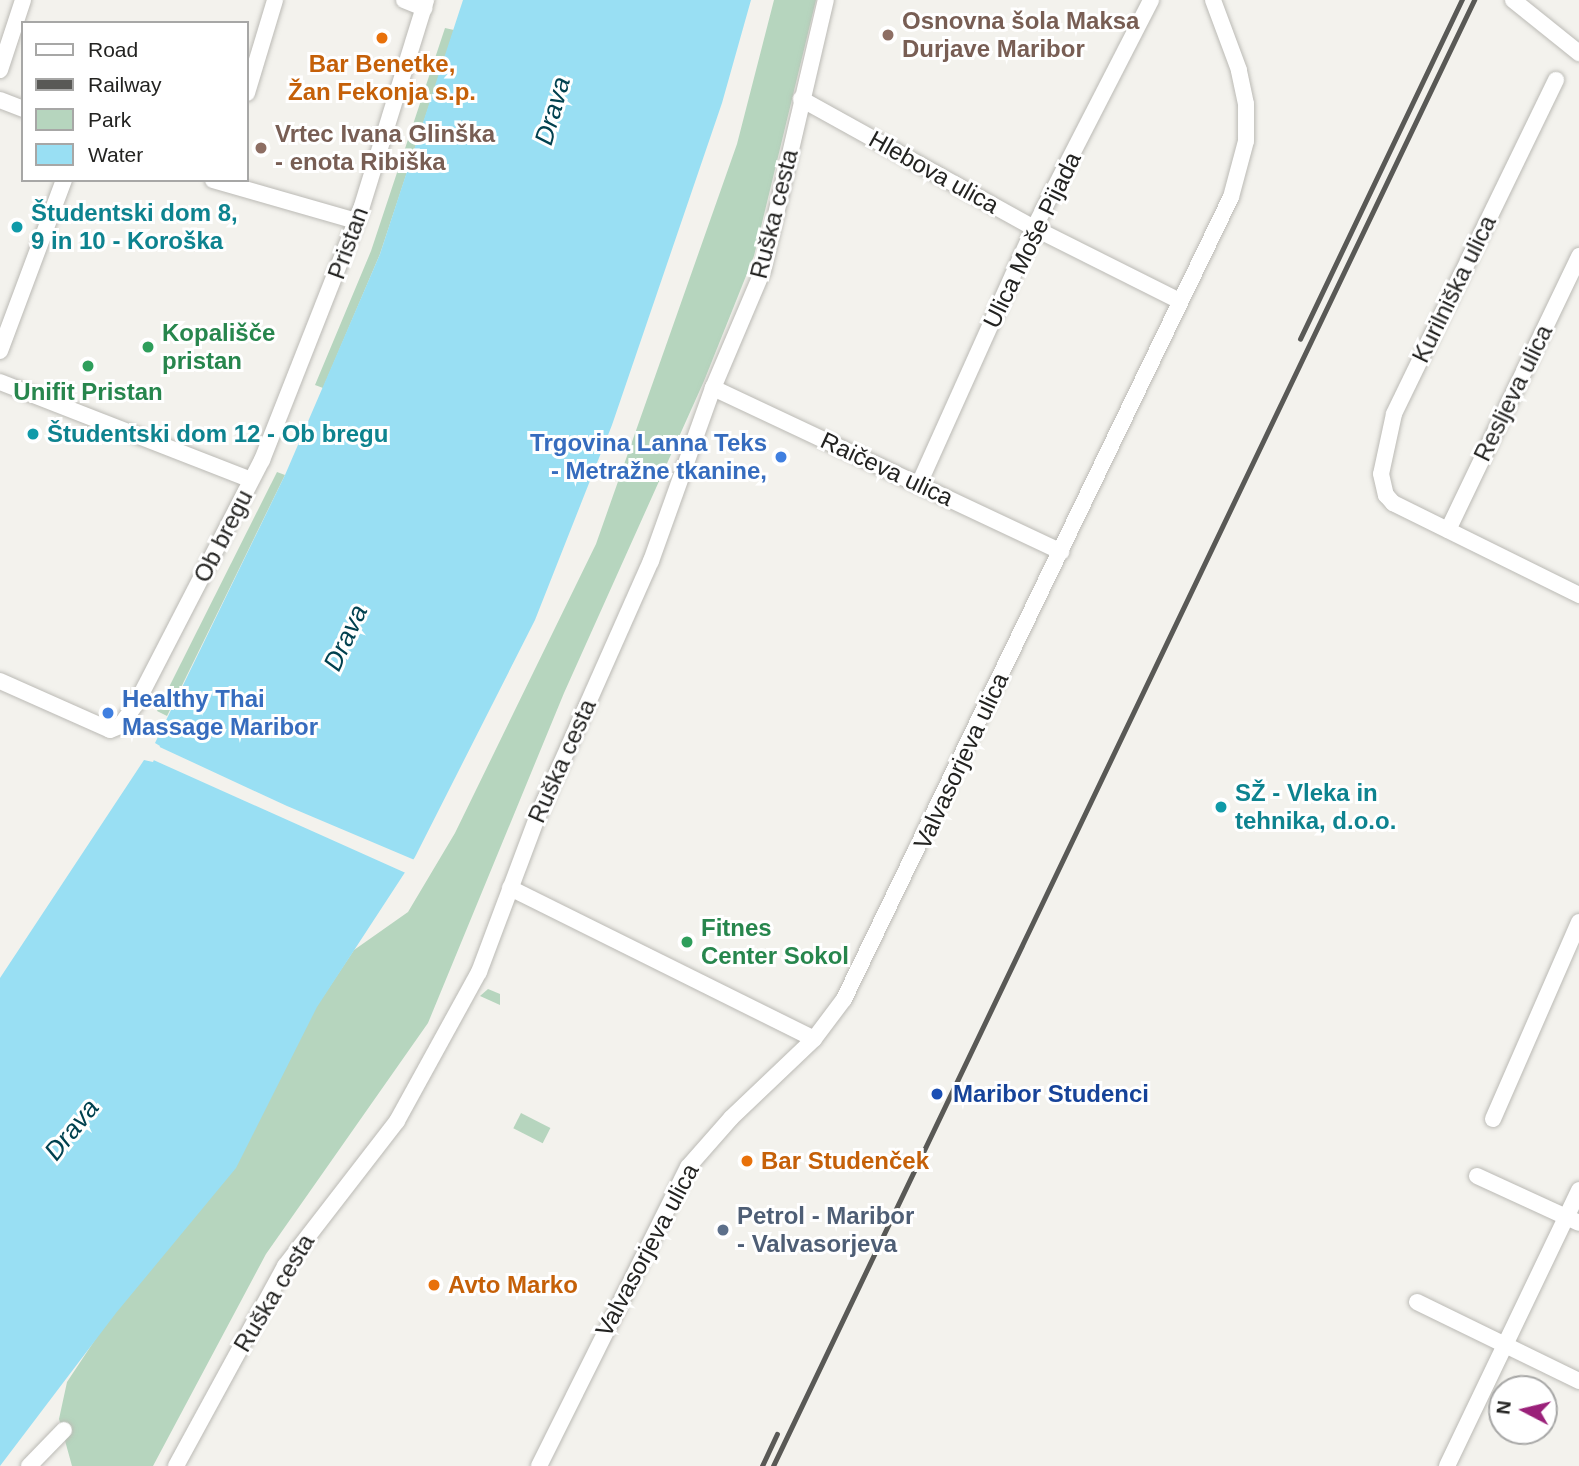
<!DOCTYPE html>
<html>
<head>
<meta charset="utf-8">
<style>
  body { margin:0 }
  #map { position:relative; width:1579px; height:1466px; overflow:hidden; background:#f3f2ed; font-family:Helvetica,sans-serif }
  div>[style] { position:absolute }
  .green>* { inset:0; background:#b6d5be; transform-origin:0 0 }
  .water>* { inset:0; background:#99dff3 }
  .pier>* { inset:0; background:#f3f2ed }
  .roads { filter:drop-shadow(0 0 2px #bbbab5) drop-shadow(0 0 2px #bbbab5) }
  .minor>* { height:16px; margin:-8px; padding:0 8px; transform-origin:8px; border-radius:8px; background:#fff }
  .rail>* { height:4.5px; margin:-2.25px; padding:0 2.25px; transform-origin:2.25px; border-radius:2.25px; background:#595956 }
  .dots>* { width:19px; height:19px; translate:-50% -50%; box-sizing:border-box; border:4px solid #fff; border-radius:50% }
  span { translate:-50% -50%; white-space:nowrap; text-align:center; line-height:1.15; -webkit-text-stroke:6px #fff; paint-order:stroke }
  .education-label { font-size:24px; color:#785e54; font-weight:700 }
  .left { translate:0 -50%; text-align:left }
  .food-label { font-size:24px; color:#c56008; font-weight:700 }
  .street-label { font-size:24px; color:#232321 }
  .culture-label { font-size:24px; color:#0d838f; font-weight:700 }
  .leisure-label { font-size:24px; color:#27864d; font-weight:700 }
  .shop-label { font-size:24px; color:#366cbe; font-weight:700 }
  .right { translate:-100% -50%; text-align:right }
  .transit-label { font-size:24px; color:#164399; font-weight:700 }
  .service-label { font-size:24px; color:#4e5e75; font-weight:700 }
  .water-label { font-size:26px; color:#00414f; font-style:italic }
  .legend { position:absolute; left:21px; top:21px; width:228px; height:161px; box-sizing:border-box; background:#fff; border:2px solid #a7a7a6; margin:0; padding:9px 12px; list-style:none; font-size:21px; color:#232321 }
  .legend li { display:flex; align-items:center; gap:14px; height:35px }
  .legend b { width:35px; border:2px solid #a7a7a6 }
  .north { position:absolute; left:1488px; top:1375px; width:70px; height:70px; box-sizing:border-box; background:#fff; border:2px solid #a7a7a6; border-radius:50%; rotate:277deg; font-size:19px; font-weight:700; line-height:28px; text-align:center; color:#232321 }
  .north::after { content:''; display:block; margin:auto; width:24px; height:32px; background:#9a2079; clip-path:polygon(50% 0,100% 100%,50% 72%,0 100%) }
</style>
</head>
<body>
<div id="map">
  <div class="green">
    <div style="clip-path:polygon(774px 0,816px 0,754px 256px,704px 381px,564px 693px,428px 1023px,266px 1254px,153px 1466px,72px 1466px,59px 1419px,67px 1382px,354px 950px,408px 912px,455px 833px,596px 544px,737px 144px)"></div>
    <div style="clip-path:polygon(445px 28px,454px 30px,380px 254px,323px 388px,315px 385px,371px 251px)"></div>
    <div style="clip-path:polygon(277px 472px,285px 475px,167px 716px,157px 711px)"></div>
    <div style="clip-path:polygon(488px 989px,500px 994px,500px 1005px,480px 996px)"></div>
    <div style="left:521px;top:1113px;width:33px;height:17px;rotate:27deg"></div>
  </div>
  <div class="water">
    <div style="clip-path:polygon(463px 0,751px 0,722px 103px,612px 425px,535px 620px,415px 857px,317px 1007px,236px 1168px,116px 1313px,0 1466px,0 978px,144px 760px,153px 762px,160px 746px,155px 743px,285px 475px,380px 254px)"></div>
  </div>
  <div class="pier">
    <div style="clip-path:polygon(151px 743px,287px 806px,417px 861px,408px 874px,149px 758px,156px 747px)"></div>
  </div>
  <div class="roads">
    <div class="minor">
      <div style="left:404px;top:0;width:22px;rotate:22deg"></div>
      <div style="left:1513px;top:0;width:85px;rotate:38.8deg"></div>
      <div style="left:0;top:70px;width:74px;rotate:-71.8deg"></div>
      <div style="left:1556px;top:80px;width:371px;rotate:115.9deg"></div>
      <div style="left:1394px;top:414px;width:61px;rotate:102.2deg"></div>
      <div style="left:1381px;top:474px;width:22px;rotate:77deg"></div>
      <div style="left:1386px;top:495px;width:11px;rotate:49deg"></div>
      <div style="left:1393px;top:503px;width:208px;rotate:26.3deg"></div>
      <div style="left:247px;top:93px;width:97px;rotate:-73.2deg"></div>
      <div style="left:801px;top:99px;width:266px;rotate:29deg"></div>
      <div style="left:1034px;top:228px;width:163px;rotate:26.6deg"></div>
      <div style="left:0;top:100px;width:25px;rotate:21deg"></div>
      <div style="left:213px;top:180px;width:149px;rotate:16deg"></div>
      <div style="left:0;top:351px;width:183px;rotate:-69.5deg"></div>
      <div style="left:0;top:382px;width:269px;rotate:21.3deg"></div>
      <div style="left:713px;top:388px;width:385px;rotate:25.2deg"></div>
      <div style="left:919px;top:484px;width:281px;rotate:-65.8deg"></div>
      <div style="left:1034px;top:228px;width:256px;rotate:-62.8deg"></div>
      <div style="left:1448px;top:530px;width:304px;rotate:-64.4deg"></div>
      <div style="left:0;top:681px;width:120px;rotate:24deg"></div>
      <div style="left:110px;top:730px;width:11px;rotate:-22deg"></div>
      <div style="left:120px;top:726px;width:27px;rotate:-54deg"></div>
      <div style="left:136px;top:704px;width:275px;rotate:-62.7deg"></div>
      <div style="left:262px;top:460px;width:270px;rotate:-68.5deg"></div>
      <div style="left:361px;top:209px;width:219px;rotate:-72.7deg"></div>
      <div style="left:510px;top:888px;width:339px;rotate:26.4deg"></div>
      <div style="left:1493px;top:1119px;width:215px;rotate:-66.4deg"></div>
      <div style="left:1477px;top:1176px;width:112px;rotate:24.7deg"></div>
      <div style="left:1417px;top:1302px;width:180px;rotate:26deg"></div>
      <div style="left:29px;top:1466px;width:50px;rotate:-45.8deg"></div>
      <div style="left:176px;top:1466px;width:228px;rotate:-61.4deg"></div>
      <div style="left:285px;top:1266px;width:183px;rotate:-52.3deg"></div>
      <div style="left:397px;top:1121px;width:170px;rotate:-61.2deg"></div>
      <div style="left:479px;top:972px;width:165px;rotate:-69.4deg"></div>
      <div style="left:537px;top:818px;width:281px;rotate:-66.1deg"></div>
      <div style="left:651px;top:561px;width:184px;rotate:-70.3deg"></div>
      <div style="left:713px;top:388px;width:128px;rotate:-67deg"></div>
      <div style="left:763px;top:270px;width:277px;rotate:-76.9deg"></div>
      <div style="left:539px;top:1466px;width:334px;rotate:-63.5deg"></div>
      <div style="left:688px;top:1167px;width:65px;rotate:-48.7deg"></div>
      <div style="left:731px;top:1118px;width:115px;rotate:-43.6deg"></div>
      <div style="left:814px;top:1039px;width:50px;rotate:-53.1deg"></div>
      <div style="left:844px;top:999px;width:890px;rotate:-64.24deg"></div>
      <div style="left:1231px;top:197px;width:58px;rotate:-75deg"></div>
      <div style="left:1246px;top:141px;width:37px;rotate:-90deg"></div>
      <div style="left:1246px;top:104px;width:35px;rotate:-102deg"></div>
      <div style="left:1239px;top:70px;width:75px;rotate:-110.4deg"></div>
      <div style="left:1447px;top:1466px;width:306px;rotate:-64.4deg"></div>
    </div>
  </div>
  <div class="rail">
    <div style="left:1300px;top:339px;width:376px;rotate:-64.5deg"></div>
    <div style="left:762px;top:1466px;width:35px;rotate:-65deg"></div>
    <div style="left:773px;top:1466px;width:1625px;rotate:-64.44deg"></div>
  </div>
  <div class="dots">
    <div style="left:888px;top:35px;background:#8d6e63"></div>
    <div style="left:382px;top:38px;background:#e8710a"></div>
    <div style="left:261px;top:148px;background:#8d6e63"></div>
    <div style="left:17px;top:227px;background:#0f9aa8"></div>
    <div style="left:148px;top:347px;background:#2e9e5b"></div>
    <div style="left:88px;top:366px;background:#2e9e5b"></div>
    <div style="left:33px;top:434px;background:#0f9aa8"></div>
    <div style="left:781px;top:457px;background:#3f7fe0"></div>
    <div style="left:108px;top:713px;background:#3f7fe0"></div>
    <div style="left:1221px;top:807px;background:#0f9aa8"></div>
    <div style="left:687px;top:942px;background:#2e9e5b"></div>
    <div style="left:937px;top:1094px;background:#1a4fb4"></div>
    <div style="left:747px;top:1161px;background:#e8710a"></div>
    <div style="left:723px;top:1230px;background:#5c6f8a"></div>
    <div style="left:434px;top:1285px;background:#e8710a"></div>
  </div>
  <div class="education-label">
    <span class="left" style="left:902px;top:35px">Osnovna šola Maksa<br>Durjave Maribor</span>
    <span class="left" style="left:275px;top:148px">Vrtec Ivana Glinška<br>- enota Ribiška</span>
  </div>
  <div class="food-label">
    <span style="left:382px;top:78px">Bar Benetke,<br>Žan Fekonja s.p.</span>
    <span class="left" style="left:761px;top:1161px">Bar Studenček</span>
    <span class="left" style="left:448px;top:1285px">Avto Marko</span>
  </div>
  <div class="street-label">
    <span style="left:934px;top:172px;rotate:29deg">Hlebova ulica</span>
    <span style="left:774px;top:214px;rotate:-76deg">Ruška cesta</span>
    <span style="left:1032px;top:240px;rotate:-64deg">Ulica Moše Pijada</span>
    <span style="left:348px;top:243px;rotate:-70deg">Pristan</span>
    <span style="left:1454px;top:289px;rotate:-64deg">Kurilniška ulica</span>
    <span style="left:1513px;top:393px;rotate:-64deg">Resljeva ulica</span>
    <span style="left:887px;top:469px;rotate:25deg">Raičeva ulica</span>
    <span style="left:223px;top:536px;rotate:-63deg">Ob bregu</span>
    <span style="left:562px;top:761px;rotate:-66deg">Ruška cesta</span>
    <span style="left:961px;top:761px;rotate:-65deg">Valvasorjeva ulica</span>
    <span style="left:647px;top:1250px;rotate:-62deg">Valvasorjeva ulica</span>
    <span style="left:274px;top:1293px;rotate:-59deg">Ruška cesta</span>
  </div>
  <div class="culture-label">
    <span class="left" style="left:31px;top:227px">Študentski dom 8,<br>9 in 10 - Koroška</span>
    <span class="left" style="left:47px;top:434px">Študentski dom 12 - Ob bregu</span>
    <span class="left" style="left:1235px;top:807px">SŽ - Vleka in<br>tehnika, d.o.o.</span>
  </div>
  <div class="leisure-label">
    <span class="left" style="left:162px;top:347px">Kopališče<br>pristan</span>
    <span style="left:88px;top:392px">Unifit Pristan</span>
    <span class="left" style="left:701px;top:942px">Fitnes<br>Center Sokol</span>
  </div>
  <div class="shop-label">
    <span class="right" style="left:767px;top:457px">Trgovina Lanna Teks<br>- Metražne tkanine,</span>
    <span class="left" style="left:122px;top:713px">Healthy Thai<br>Massage Maribor</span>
  </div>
  <div class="transit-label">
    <span class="left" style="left:953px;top:1094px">Maribor Studenci</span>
  </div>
  <div class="service-label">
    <span class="left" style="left:737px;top:1230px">Petrol - Maribor<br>- Valvasorjeva</span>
  </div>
  <div class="water-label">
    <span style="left:553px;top:111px;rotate:-74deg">Drava</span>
    <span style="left:346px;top:638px;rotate:-65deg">Drava</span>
    <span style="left:72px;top:1130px;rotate:-51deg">Drava</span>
  </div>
  <ul class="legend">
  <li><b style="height:9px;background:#fff"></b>Road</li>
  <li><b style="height:9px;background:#595956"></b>Railway</li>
  <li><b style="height:19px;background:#b6d5be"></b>Park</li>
  <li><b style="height:19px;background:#99dff3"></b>Water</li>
  </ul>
  <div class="north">N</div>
</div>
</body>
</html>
